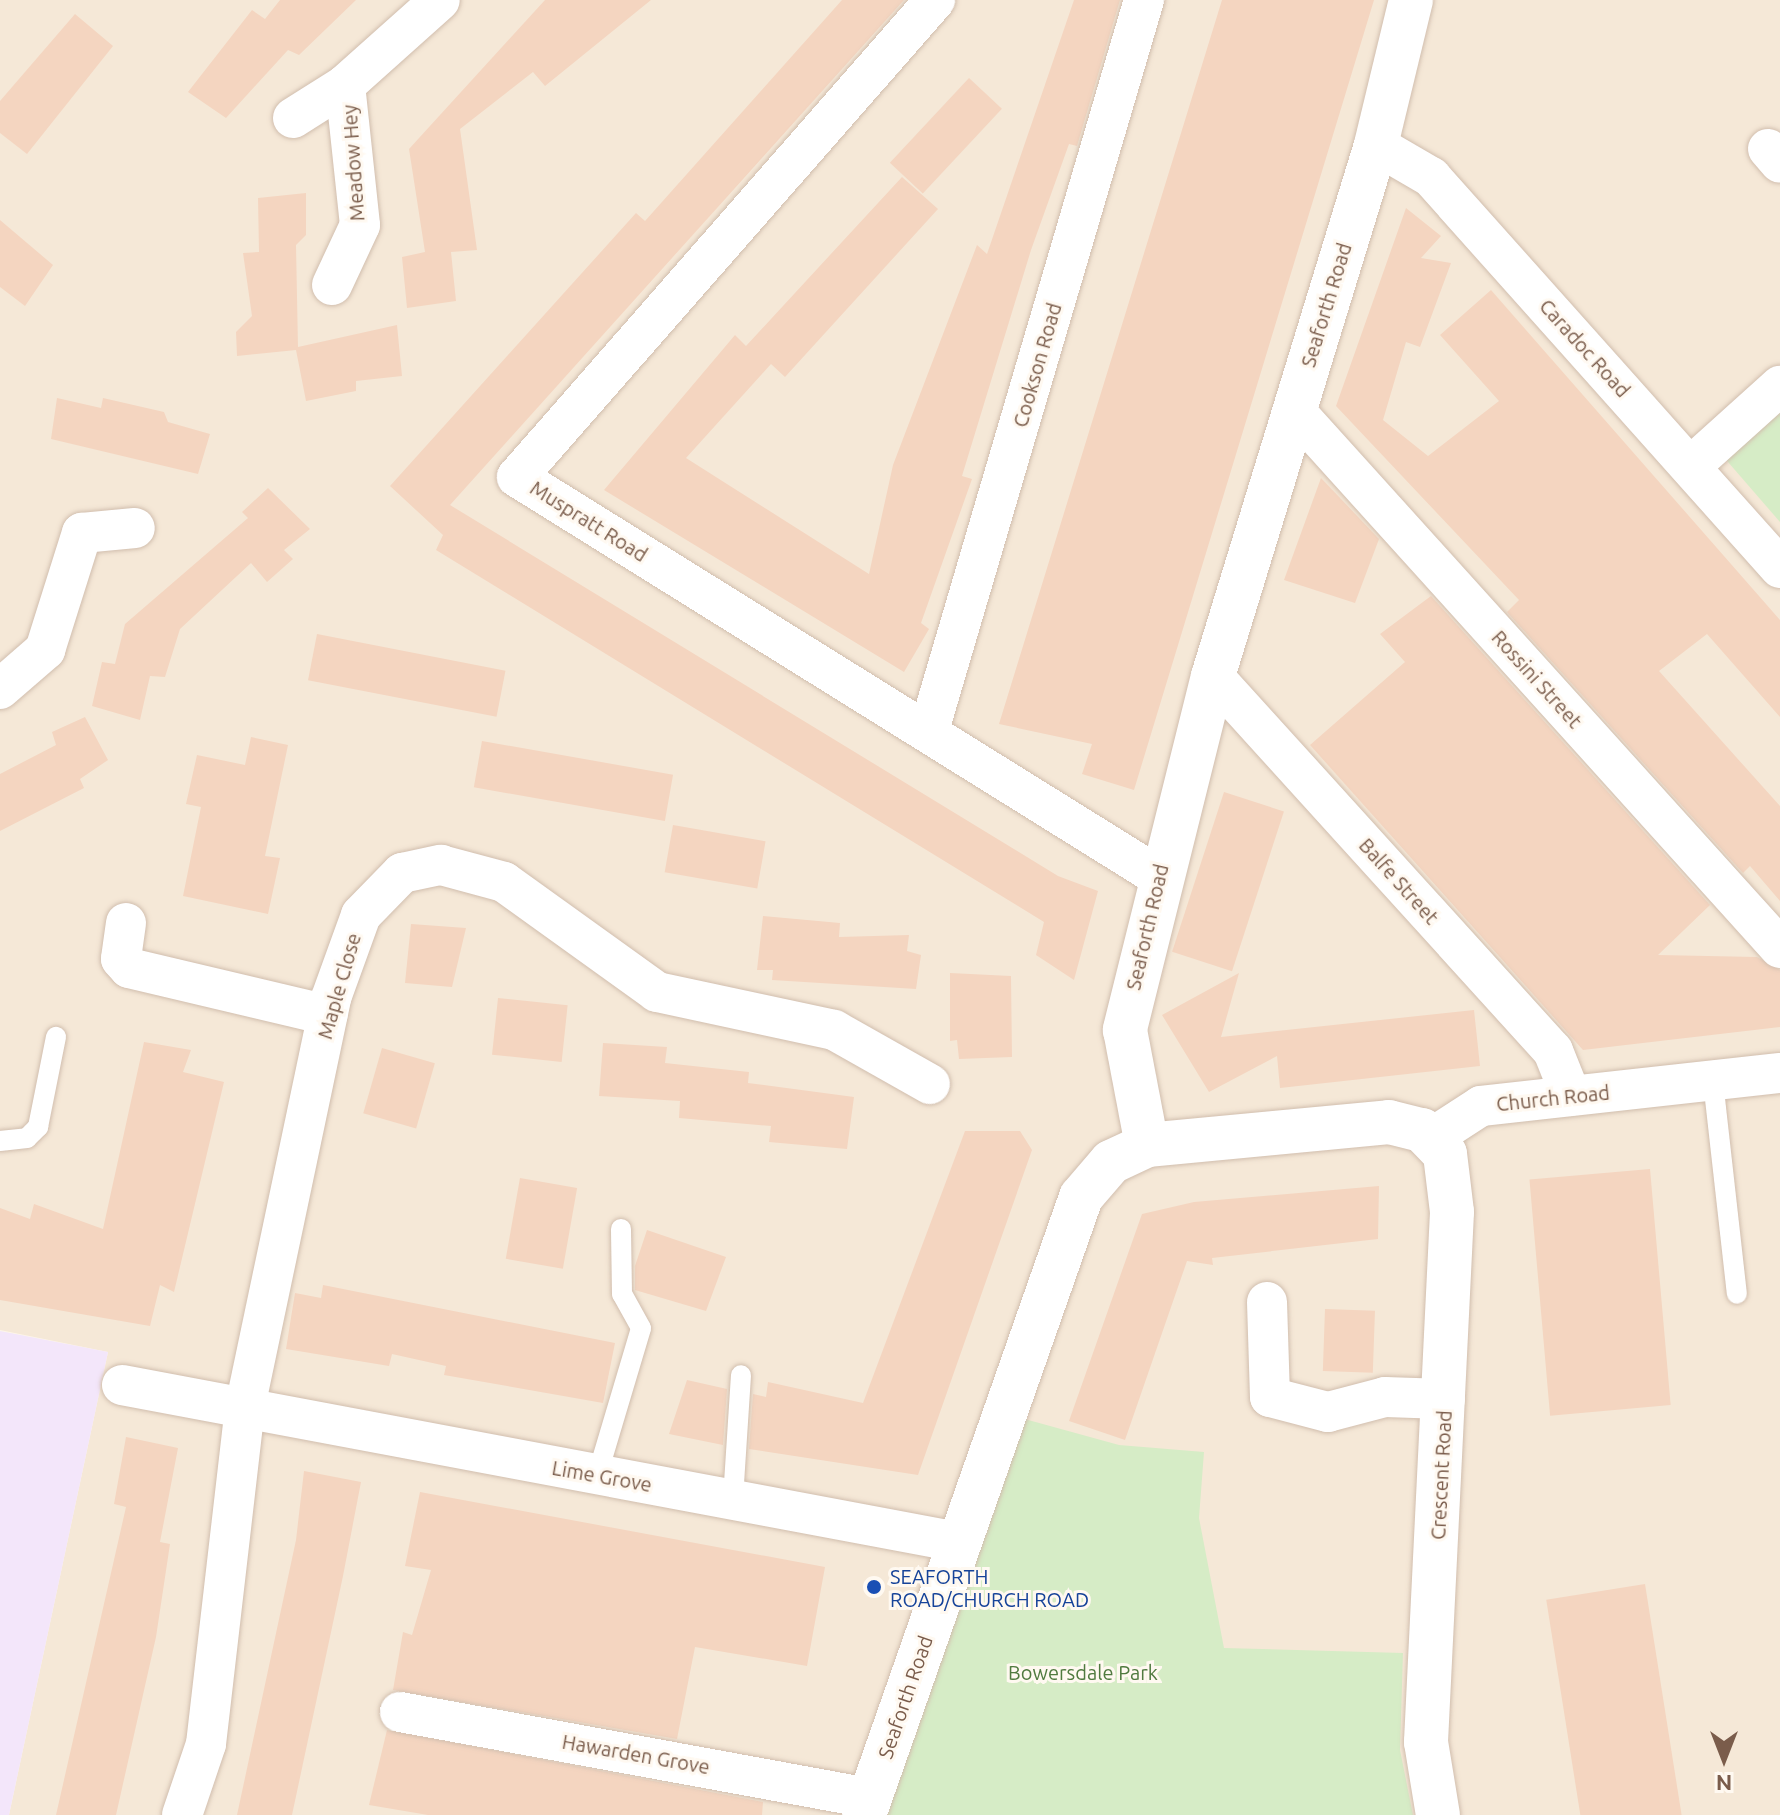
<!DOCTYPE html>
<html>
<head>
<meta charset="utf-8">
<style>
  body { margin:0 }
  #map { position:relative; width:1780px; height:1815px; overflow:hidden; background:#fdf6e9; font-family:Ubuntu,sans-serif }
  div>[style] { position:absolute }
  .residential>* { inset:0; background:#f5e8d7 }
  .education>* { inset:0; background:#f3e6fa }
  .green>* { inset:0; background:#d6ecc6 }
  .building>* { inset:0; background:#f4d5c0; transform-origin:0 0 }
  .roads { filter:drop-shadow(0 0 2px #d1beae) drop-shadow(0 0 2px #d1beae) }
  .service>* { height:20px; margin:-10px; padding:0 10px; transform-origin:10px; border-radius:10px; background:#fff }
  .minor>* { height:40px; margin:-20px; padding:0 20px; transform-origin:20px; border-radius:20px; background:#fff }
  .tertiary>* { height:44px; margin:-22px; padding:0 22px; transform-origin:22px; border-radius:22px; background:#fff }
  .secondary>* { height:44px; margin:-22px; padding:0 22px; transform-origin:22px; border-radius:22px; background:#fff }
  .dots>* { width:22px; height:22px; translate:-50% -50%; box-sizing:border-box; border:4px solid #fff9f1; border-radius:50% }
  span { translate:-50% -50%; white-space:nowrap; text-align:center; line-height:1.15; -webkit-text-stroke:6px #fff9f1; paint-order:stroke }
  .street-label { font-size:20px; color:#7a5c4b }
  .transit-label { font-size:20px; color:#164399 }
  .left { translate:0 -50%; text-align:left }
  .park-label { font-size:20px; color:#507a3f }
  .north { position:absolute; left:1684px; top:1719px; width:80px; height:80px; -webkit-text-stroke:6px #fff9f1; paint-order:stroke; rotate:180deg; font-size:22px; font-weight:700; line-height:32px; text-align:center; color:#7a5c4b }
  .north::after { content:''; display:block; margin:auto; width:28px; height:36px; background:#7a5c4b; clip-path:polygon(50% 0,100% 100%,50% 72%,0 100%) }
</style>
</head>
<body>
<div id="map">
  <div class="residential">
    <div style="clip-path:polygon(0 0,1780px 0,1780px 1815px,9px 1815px,108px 1352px,0 1330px)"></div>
  </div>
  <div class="education">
    <div style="clip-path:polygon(0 1331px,108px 1352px,9px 1815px,0 1815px)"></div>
  </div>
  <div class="green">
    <div style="clip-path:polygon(1780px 391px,1780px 522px,1715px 447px)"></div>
    <div style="clip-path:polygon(1021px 1418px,1119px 1445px,1204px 1452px,1199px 1518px,1224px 1648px,1403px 1653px,1400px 1750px,1413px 1815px,880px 1815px)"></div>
  </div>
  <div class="building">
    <div style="clip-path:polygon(280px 0,356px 0,299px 55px,288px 50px,226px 118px,188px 92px,252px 10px,265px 19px)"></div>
    <div style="clip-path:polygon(545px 0,651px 0,545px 86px,533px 72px,460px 129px,477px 250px,451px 252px,456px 301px,407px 308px,402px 257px,425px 252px,409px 149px)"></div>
    <div style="clip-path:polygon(842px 0,904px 0,450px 505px,1058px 876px,1098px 891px,1074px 980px,1036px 955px,1044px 922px,436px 550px,443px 535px,390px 486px,636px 213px,645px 221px)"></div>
    <div style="clip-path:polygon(1074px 0,1120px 0,1077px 146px,1069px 144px,1031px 250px,962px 476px,972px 479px,921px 623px,929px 629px,904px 672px,604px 490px,735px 335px,746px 346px,902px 177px,938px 209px,785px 377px,771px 364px,686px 458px,869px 574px,893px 465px,977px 245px,987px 254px)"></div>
    <div style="clip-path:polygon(1222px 0,1374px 0,1134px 790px,1082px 774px,1092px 744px,999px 724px)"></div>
    <div style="clip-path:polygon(75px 14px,113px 46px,27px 154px,0 133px,0 101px)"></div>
    <div style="left:969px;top:78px;width:45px;height:116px;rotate:43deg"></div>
    <div style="clip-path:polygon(306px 193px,306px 235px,296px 245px,298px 347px,397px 325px,402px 376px,356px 381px,356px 391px,306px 401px,296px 350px,237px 356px,236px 332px,252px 316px,243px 253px,259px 252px,258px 198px)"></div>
    <div style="clip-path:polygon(1406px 208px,1441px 236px,1421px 258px,1451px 263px,1420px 347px,1406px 342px,1383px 420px,1428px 456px,1499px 401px,1440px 335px,1491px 290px,1780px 620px,1780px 717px,1707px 634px,1659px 671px,1780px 806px,1780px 901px,1750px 866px,1743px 873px,1507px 612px,1519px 600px,1336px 406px)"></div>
    <div style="clip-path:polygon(0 220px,53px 265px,25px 306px,0 287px)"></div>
    <div style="clip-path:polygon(57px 398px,101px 408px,103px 398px,164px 412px,168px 422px,210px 434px,198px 474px,51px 439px)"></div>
    <div style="clip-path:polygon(1321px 478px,1379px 539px,1355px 603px,1284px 580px)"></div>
    <div style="clip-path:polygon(268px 488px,310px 529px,284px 550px,293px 559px,267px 582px,251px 563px,180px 629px,165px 677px,150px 676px,140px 720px,92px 706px,102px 662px,115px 664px,125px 624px,248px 518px,242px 512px)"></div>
    <div style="clip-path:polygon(1431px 596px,1710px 905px,1658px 955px,1757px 957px,1780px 970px,1780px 1027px,1583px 1050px,1310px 745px,1405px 662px,1380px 634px)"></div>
    <div style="left:317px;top:634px;width:192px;height:47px;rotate:11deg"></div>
    <div style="clip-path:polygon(85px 717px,108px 760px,80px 779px,84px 788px,0 831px,0 774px,56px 745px,52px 732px)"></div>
    <div style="clip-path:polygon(251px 737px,288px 745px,265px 856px,280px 858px,268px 914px,183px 896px,201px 807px,186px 804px,197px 755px,245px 765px)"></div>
    <div style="left:482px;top:741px;width:194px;height:47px;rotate:10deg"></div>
    <div style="left:1224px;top:792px;width:63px;height:168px;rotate:18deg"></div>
    <div style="left:673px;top:825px;width:94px;height:48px;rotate:10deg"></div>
    <div style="clip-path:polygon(763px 916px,840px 923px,839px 937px,909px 935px,907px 951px,921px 955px,916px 989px,772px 980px,773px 970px,757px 970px)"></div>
    <div style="clip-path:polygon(411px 924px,466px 928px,452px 987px,405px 983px)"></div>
    <div style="clip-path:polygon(950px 973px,1011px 976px,1012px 1057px,959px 1059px,957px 1040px,950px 1041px)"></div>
    <div style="clip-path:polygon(1239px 973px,1221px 1037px,1474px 1010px,1480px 1066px,1280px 1088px,1277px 1056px,1209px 1092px,1162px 1015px)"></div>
    <div style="left:498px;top:998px;width:70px;height:57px;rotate:6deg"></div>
    <div style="clip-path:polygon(144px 1042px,191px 1050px,183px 1072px,224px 1082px,174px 1292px,160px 1285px,150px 1326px,0 1300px,0 1208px,30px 1219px,34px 1204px,103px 1229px)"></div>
    <div style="clip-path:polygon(603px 1043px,667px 1047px,665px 1063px,749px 1072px,748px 1083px,854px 1097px,847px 1149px,769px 1142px,771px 1126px,679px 1118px,680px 1101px,599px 1096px)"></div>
    <div style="left:382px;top:1048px;width:55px;height:68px;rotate:16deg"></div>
    <div style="clip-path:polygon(965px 1131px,1020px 1131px,1032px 1150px,918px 1475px,749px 1449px,753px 1394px,766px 1397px,768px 1382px,863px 1403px)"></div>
    <div style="left:1650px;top:1169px;width:237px;height:121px;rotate:85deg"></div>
    <div style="left:520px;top:1178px;width:58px;height:82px;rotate:10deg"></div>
    <div style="clip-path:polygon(1379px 1186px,1378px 1239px,1212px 1258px,1213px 1265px,1187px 1261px,1125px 1440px,1069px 1421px,1142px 1214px,1194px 1202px)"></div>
    <div style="clip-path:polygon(647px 1230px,726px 1257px,706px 1311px,635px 1290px,635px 1266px)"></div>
    <div style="clip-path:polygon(323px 1285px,615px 1343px,603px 1403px,444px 1375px,446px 1366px,392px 1354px,389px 1366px,286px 1349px,295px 1293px,321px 1298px)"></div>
    <div style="left:1325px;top:1309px;width:50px;height:62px;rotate:2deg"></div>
    <div style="clip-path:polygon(687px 1380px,727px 1389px,723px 1445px,669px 1434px)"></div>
    <div style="clip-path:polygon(126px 1437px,178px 1448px,160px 1542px,170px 1544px,156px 1637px,116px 1815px,56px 1815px,126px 1507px,114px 1504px)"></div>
    <div style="clip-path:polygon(304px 1471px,361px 1482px,343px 1576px,292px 1815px,237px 1815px,296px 1540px)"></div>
    <div style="clip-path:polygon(420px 1492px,825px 1567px,807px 1666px,695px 1647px,677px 1739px,393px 1690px,403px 1632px,412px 1635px,431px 1570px,405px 1566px)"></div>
    <div style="left:1645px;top:1584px;width:234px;height:100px;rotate:81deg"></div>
    <div style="clip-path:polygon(387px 1730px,763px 1802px,762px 1815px,428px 1815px,369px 1805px)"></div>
  </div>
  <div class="roads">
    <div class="service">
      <div style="left:1713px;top:1081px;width:214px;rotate:83.6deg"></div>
      <div style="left:0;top:1141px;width:27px;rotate:-6deg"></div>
      <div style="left:27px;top:1138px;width:16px;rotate:-45deg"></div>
      <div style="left:38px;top:1127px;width:92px;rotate:-78.7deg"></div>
      <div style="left:597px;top:1476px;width:154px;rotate:-73.4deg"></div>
      <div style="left:641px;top:1328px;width:39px;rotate:-119deg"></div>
      <div style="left:622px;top:1294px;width:65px;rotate:-90.9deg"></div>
      <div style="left:733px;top:1499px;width:124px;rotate:-86.3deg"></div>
    </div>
    <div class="minor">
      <div style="left:935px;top:0;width:634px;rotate:131.23deg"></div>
      <div style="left:517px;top:477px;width:755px;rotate:31.9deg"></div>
      <div style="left:293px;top:118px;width:62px;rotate:-32.4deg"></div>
      <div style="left:345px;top:85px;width:127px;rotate:-41.8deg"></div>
      <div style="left:1376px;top:145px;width:64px;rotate:30.2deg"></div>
      <div style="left:1431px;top:177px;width:524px;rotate:48.25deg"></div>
      <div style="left:1768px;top:149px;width:18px;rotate:49deg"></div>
      <div style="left:332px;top:285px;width:66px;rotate:-65deg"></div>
      <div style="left:360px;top:225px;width:141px;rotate:-96.1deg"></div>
      <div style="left:1294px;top:410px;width:725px;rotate:47.91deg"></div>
      <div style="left:1691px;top:466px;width:120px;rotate:-42deg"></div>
      <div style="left:1213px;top:676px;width:506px;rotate:47.8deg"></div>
      <div style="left:1553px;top:1051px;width:48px;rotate:68.2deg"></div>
      <div style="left:0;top:689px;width:60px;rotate:-40.9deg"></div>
      <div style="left:45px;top:650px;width:123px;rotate:-72.5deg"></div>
      <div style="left:82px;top:533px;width:53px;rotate:-5.4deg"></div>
      <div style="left:929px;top:730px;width:761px;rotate:-73.59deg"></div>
      <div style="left:126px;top:923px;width:36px;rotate:98deg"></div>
      <div style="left:121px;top:959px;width:12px;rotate:48deg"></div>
      <div style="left:129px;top:968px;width:204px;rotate:13.3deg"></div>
      <div style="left:1433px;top:1137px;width:57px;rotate:-32.9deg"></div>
      <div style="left:1481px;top:1106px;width:301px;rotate:-6.3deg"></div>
      <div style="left:1267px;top:1302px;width:95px;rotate:88.2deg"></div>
      <div style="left:1270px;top:1397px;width:60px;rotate:14.5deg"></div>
      <div style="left:1328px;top:1412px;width:59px;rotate:-14.7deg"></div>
      <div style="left:1385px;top:1397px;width:60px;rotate:1.9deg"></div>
      <div style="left:122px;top:1385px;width:851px;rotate:10.64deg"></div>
      <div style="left:400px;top:1712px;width:478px;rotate:10.4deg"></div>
      <div style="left:182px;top:1815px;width:75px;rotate:-71.3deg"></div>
      <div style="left:206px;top:1744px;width:339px;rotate:-83.4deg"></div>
      <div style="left:245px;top:1407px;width:418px;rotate:-78.1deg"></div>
      <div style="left:331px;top:998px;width:88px;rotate:-70.1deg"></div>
      <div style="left:361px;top:915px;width:59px;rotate:-45.7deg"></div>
      <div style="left:402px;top:873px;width:40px;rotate:-12deg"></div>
      <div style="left:441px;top:865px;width:65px;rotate:15.1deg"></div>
      <div style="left:504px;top:882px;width:188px;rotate:35.7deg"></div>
      <div style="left:657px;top:992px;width:181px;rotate:12.1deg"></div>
      <div style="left:834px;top:1030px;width:110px;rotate:29.4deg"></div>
    </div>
    <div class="tertiary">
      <div style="left:864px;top:1815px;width:655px;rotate:-70.65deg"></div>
      <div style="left:1081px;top:1197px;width:46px;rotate:-49.4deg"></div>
      <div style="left:1111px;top:1162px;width:40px;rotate:-25deg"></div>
    </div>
    <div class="secondary">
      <div style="left:1411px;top:0;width:149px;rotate:103.6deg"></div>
      <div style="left:1376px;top:145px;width:555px;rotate:107.06deg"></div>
      <div style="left:1213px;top:676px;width:365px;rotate:104deg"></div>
      <div style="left:1125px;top:1030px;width:117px;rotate:79.2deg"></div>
      <div style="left:1147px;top:1145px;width:243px;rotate:-5.4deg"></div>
      <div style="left:1389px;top:1122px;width:34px;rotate:14deg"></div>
      <div style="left:1422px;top:1130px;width:33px;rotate:46deg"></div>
      <div style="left:1445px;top:1154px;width:58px;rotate:83.1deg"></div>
      <div style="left:1452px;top:1212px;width:531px;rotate:92.81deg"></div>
      <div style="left:1426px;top:1742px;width:74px;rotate:80.7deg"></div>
    </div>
  </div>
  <div class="dots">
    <div style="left:874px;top:1587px;background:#1a4fb4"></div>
  </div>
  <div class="street-label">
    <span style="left:353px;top:163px;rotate:-94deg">Meadow Hey</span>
    <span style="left:1326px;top:305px;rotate:-73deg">Seaforth Road</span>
    <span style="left:1585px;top:348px;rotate:48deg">Caradoc Road</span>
    <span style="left:1037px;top:365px;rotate:-74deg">Cookson Road</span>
    <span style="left:589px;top:521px;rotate:32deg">Muspratt Road</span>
    <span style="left:1537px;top:679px;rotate:48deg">Rossini Street</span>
    <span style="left:1399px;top:881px;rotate:48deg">Balfe Street</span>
    <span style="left:1147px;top:927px;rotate:-77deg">Seaforth Road</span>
    <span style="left:339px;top:986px;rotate:-74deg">Maple Close</span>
    <span style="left:1553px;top:1098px;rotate:-6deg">Church Road</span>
    <span style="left:1441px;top:1475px;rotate:-87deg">Crescent Road</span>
    <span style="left:602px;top:1476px;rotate:10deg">Lime Grove</span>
    <span style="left:905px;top:1697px;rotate:-71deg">Seaforth Road</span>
    <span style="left:636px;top:1754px;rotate:10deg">Hawarden Grove</span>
  </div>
  <div class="transit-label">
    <span class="left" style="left:890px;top:1588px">SEAFORTH<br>ROAD/CHURCH ROAD</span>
  </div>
  <div class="park-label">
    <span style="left:1083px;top:1672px">Bowersdale Park</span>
  </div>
  <div class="north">N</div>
</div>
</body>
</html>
